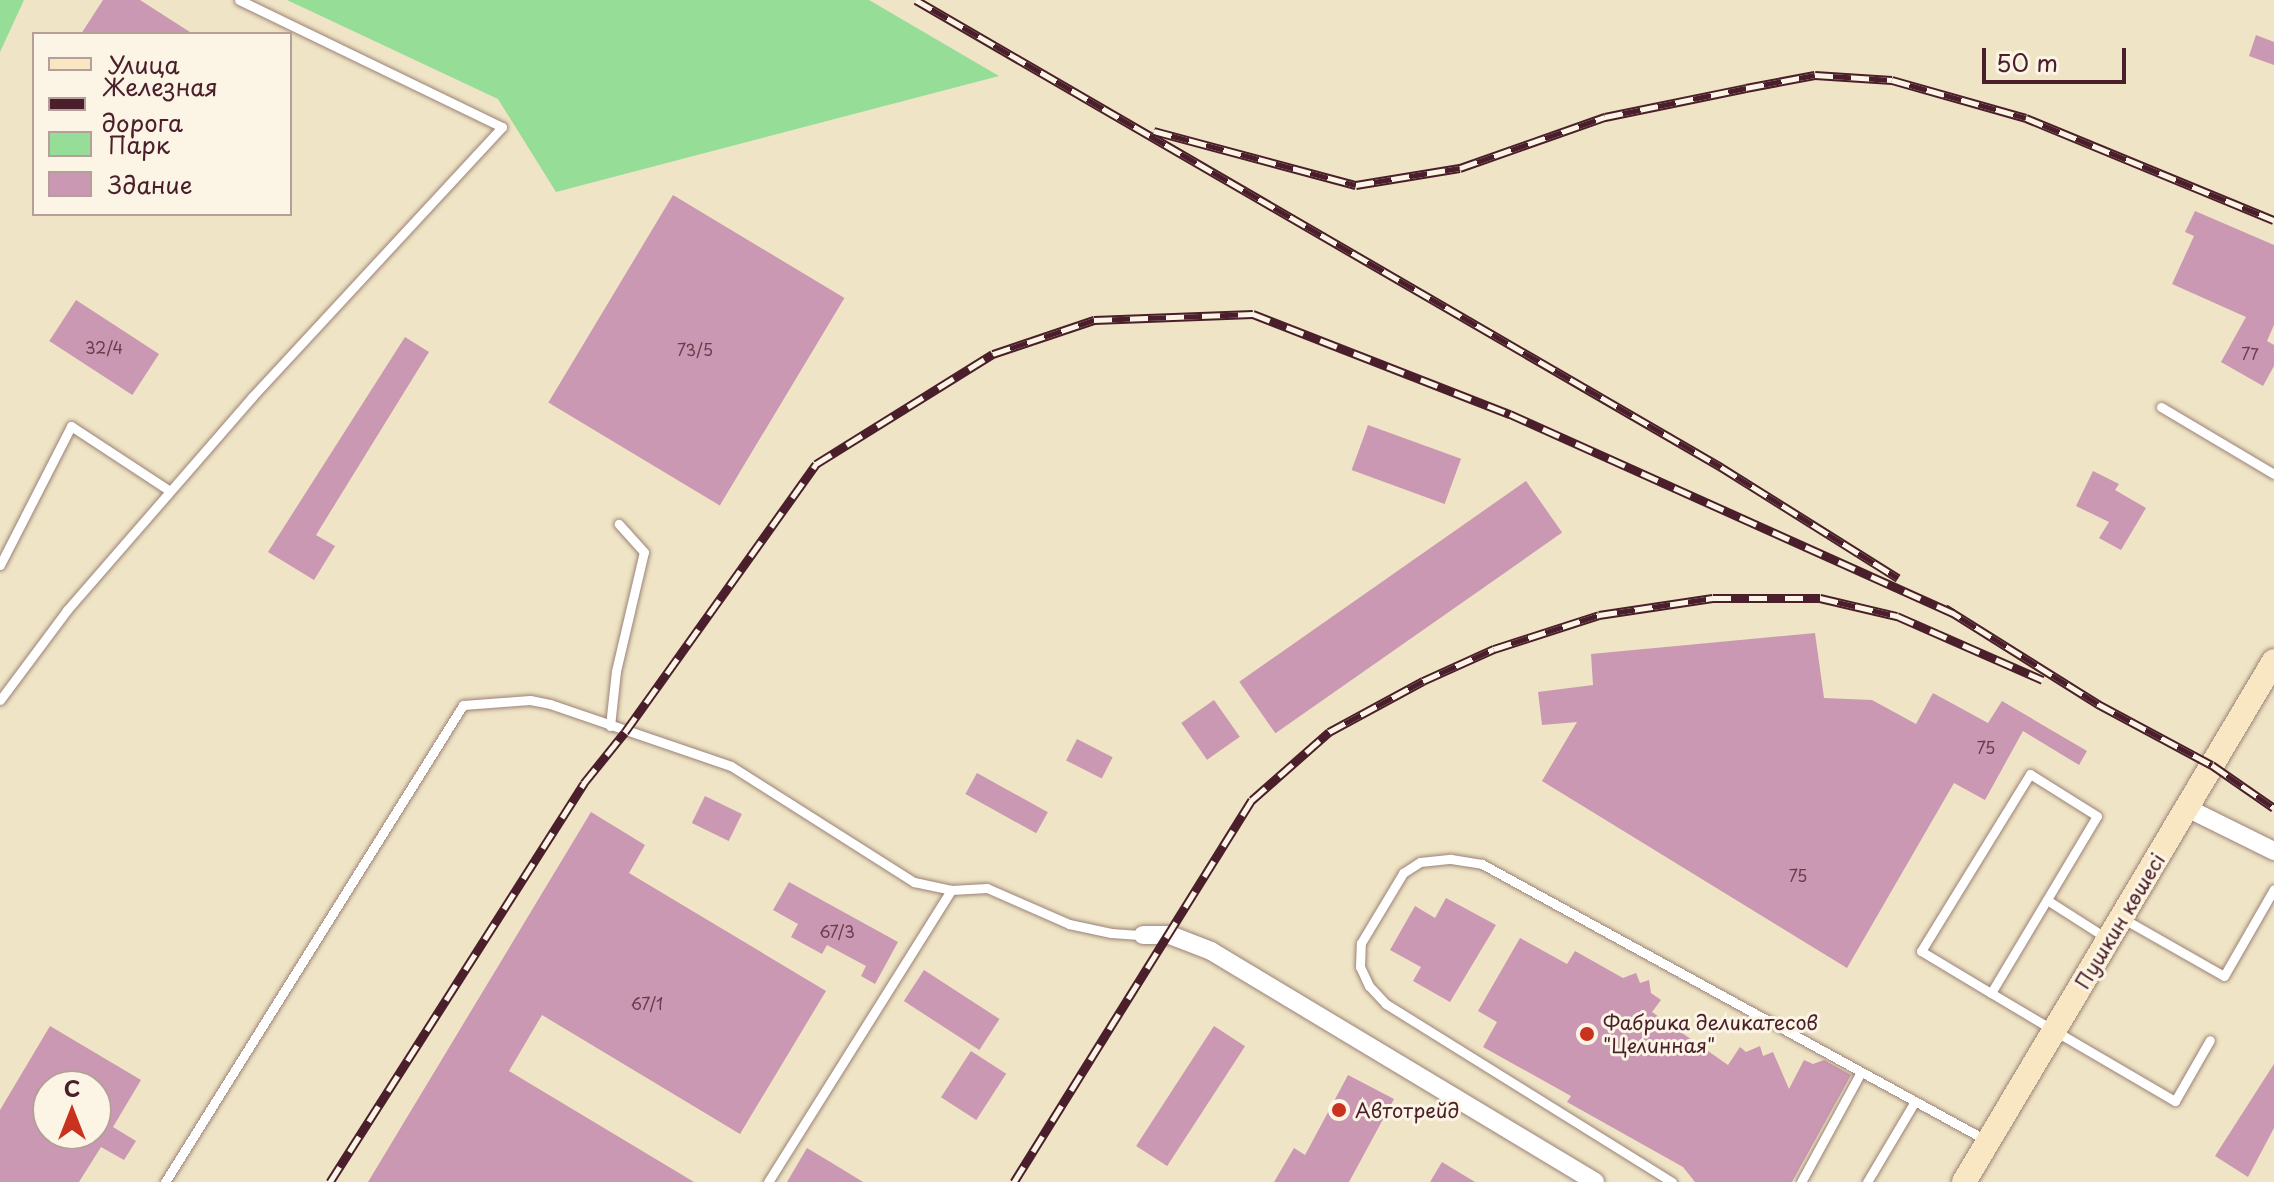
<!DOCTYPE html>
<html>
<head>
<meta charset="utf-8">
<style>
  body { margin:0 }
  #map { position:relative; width:2274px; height:1182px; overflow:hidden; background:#efe4c5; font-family:"Playpen Sans",sans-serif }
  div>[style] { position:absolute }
  .green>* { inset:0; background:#96dd97 }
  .building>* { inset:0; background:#ca98b2; transform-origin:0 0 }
  .roads { filter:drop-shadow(0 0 2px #9c8278) drop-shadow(0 0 2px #9c8278) }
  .lane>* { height:9px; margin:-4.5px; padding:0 4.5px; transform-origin:4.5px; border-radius:4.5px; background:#fff }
  .street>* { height:18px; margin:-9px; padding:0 9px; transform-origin:9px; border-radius:9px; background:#fff }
  .secondary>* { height:24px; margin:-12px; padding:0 12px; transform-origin:12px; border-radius:12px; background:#f9e7c3 }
  .rail>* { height:9px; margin-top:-4.5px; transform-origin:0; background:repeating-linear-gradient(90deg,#fcf5e5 0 18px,#4a1f2b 0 36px); box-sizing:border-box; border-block:2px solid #4a1f2b }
  .dots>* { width:22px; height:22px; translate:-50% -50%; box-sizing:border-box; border:4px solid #fcf5e5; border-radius:50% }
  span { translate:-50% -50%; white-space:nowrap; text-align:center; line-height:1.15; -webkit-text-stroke:6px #fcf5e5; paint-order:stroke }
  .number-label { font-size:16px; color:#6a3d4d }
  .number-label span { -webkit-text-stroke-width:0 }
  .street-label { font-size:20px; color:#4a1f2b }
  .poi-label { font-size:20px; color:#4a1f2b }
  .left { translate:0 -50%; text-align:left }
  .legend { position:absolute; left:32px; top:32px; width:260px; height:184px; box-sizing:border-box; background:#fcf5e5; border:2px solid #b59f9b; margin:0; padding:10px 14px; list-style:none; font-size:24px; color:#4a1f2b }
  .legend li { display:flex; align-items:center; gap:16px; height:40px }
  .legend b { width:40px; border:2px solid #b59f9b }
  .north { position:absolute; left:32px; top:1070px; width:80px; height:80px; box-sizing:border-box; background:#fcf5e5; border:2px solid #b59f9b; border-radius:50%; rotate:0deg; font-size:22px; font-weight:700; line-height:32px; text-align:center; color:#4a1f2b }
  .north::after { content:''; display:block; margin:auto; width:28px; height:36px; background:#c8321e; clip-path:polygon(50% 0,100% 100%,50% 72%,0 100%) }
  .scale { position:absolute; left:1982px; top:48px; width:144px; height:36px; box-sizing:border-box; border:4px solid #4a1f2b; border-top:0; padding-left:10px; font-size:24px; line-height:28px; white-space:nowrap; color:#4a1f2b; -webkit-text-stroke:6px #fcf5e5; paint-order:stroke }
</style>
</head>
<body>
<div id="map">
  <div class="green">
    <div style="clip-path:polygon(0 0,24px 0,0 52px)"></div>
    <div style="clip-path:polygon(287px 0,869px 0,999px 76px,556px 192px,498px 99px)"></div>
  </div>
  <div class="building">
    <div style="clip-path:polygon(103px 0,140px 0,193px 34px,81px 34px)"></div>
    <div style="clip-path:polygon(2256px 35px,2274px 42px,2274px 65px,2249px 56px)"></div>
    <div style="left:673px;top:195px;width:200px;height:242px;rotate:31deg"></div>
    <div style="clip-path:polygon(2195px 211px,2274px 245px,2274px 325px,2267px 341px,2274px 345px,2274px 366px,2263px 386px,2221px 362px,2246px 317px,2172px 284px,2194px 236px,2185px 232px)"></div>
    <div style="left:76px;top:300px;width:99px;height:49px;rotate:33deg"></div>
    <div style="clip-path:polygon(405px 337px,429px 352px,316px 535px,335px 546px,314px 580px,268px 552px)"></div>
    <div style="left:1368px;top:425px;width:99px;height:48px;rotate:20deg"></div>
    <div style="clip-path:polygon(2093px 471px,2119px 484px,2115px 490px,2146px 508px,2121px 550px,2099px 538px,2109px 522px,2076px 506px)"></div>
    <div style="left:1526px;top:481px;width:63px;height:350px;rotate:55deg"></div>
    <div style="clip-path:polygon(1815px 633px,1824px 698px,1872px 700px,1916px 724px,1933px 693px,1988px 723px,2002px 701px,2087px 751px,2079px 765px,2023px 731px,1985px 800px,1954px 783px,1847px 968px,1542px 781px,1577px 722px,1542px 725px,1538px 692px,1593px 685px,1591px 654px)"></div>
    <div style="left:1214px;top:700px;width:45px;height:40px;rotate:55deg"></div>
    <div style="left:1077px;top:739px;width:40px;height:24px;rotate:27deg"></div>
    <div style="left:977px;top:773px;width:81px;height:24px;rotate:29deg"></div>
    <div style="left:705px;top:796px;width:41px;height:30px;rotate:26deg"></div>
    <div style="clip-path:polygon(591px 812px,645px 845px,629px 873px,826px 991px,740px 1134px,542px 1015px,509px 1071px,694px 1182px,368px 1182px)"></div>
    <div style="clip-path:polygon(789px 882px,898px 942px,875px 984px,861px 976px,866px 966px,827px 945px,822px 954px,791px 937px,798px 924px,773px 910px)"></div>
    <div style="clip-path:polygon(1446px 898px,1496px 925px,1450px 1002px,1413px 981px,1421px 967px,1390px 950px,1415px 906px,1435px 918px)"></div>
    <div style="clip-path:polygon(1520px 938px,1567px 964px,1575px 951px,1623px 978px,1636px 973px,1640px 983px,1649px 980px,1651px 993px,1661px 1000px,1652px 1012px,1728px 1065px,1740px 1047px,1746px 1052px,1760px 1046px,1763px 1056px,1773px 1052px,1789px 1089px,1804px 1060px,1813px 1064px,1824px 1060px,1851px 1075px,1792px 1182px,1695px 1182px,1683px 1167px,1567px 1102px,1571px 1096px,1483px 1047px,1497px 1022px,1478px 1011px)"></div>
    <div style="left:924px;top:970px;width:90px;height:37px;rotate:33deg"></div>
    <div style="clip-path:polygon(evenodd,50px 1026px,141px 1080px,113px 1127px,136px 1141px,124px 1160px,101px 1147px,79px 1182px,0 1182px,0 1110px,50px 1026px,48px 1086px,96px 1086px,96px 1134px,48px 1134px,48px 1086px)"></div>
    <div style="left:1214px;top:1026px;width:37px;height:143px;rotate:33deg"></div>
    <div style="left:971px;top:1051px;width:42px;height:55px;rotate:33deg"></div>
    <div style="clip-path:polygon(2274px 1064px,2274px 1128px,2248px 1177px,2215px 1156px)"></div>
    <div style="clip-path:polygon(1348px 1075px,1394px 1099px,1349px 1182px,1274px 1182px,1294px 1148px,1305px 1155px)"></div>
    <div style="clip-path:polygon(807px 1148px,832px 1163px,863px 1182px,787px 1182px)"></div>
    <div style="clip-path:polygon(1442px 1162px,1475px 1182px,1430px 1182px)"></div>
  </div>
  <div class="roads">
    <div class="lane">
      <div style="left:2161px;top:407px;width:131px;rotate:30.7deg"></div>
      <div style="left:0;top:565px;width:156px;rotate:-62.9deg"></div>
      <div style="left:71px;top:426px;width:118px;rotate:33.3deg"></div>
      <div style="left:0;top:700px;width:112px;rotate:-53.3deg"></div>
      <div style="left:67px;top:610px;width:282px;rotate:-49deg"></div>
      <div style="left:252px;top:397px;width:368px;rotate:-47.2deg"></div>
      <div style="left:502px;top:127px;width:292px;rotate:-154.2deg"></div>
      <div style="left:610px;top:726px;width:55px;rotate:-83.8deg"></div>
      <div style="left:616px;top:671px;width:122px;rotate:-76.8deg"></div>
      <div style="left:644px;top:552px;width:38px;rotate:-132deg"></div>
      <div style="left:2047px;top:900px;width:72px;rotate:32.6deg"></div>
      <div style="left:2122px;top:918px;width:117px;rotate:29.6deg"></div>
      <div style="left:2224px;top:976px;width:100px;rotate:-60.1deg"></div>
      <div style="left:1991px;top:993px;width:206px;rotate:-59.1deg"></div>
      <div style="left:2097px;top:816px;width:79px;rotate:-147.9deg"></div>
      <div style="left:2030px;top:774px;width:208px;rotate:121.6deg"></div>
      <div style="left:1921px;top:951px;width:82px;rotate:31deg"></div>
      <div style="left:1991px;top:993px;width:74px;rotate:30.7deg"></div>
      <div style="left:2055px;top:1031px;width:139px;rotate:30.3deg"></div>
      <div style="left:2175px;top:1101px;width:70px;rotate:-60.2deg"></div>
      <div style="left:165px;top:1182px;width:562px;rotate:-58.01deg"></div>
      <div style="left:463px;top:705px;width:67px;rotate:-4.3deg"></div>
      <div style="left:530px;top:700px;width:20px;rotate:11deg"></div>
      <div style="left:550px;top:704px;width:191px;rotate:18.9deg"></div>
      <div style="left:731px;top:766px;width:217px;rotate:32.4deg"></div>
      <div style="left:914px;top:882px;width:38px;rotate:12deg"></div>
      <div style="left:768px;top:1182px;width:345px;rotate:-57.9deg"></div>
      <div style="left:951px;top:890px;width:36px;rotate:-3deg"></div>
      <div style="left:987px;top:888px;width:90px;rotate:23.7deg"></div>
      <div style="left:1069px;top:924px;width:43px;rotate:12.1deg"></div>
      <div style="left:1111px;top:933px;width:32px;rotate:4deg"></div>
      <div style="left:1672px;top:1182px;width:337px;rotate:-148.1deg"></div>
      <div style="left:1386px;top:1004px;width:25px;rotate:-133deg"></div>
      <div style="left:1369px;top:986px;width:21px;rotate:-115deg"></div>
      <div style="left:1360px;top:967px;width:24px;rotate:-88deg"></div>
      <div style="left:1361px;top:943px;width:82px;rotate:-59deg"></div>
      <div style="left:1403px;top:873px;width:20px;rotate:-33deg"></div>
      <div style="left:1420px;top:862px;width:31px;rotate:-6deg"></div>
      <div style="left:1451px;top:859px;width:31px;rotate:9deg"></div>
      <div style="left:1482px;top:864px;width:575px;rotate:28.71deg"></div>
      <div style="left:1801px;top:1182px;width:125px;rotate:-61.4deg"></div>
      <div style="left:1867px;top:1182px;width:94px;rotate:-59.3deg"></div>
    </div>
    <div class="street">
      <div style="left:2187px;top:808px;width:97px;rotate:26.3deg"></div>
      <div style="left:1143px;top:935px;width:27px"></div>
      <div style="left:1170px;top:935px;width:44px;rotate:21.3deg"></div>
      <div style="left:1211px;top:951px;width:448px;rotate:31deg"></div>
    </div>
    <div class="secondary">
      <div style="left:1964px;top:1182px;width:606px;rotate:-59.25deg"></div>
    </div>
  </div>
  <div class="rail">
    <div style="left:916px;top:0;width:931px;rotate:30.12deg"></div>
    <div style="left:1721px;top:467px;width:209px;rotate:32.1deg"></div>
    <div style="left:1154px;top:131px;width:209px;rotate:15deg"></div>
    <div style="left:1356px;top:185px;width:105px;rotate:-9.3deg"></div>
    <div style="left:1460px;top:168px;width:154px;rotate:-19.4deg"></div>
    <div style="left:1605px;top:117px;width:144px;rotate:-11.6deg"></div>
    <div style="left:1746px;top:88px;width:70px;rotate:-10.7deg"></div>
    <div style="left:1815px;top:75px;width:77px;rotate:3.7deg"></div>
    <div style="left:1892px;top:80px;width:139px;rotate:15.8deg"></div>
    <div style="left:2026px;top:118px;width:268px;rotate:22.4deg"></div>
    <div style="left:1945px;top:608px;width:181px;rotate:32.1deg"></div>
    <div style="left:2098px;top:704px;width:129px;rotate:28.2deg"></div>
    <div style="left:2212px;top:765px;width:75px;rotate:34.7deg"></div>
    <div style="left:330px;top:1182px;width:473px;rotate:-57.5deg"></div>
    <div style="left:584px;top:783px;width:65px;rotate:-51.2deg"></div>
    <div style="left:625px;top:732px;width:329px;rotate:-54.5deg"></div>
    <div style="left:816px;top:464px;width:208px;rotate:-31.9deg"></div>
    <div style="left:993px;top:354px;width:107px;rotate:-18.6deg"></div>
    <div style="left:1094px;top:320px;width:159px;rotate:-2.2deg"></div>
    <div style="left:1253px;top:314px;width:276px;rotate:21.3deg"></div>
    <div style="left:1510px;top:414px;width:486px;rotate:24.2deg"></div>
    <div style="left:1014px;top:1182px;width:450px;rotate:-58.1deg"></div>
    <div style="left:1252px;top:800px;width:103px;rotate:-41.4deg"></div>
    <div style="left:1329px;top:732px;width:107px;rotate:-28.5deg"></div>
    <div style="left:1423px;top:681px;width:78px;rotate:-24.3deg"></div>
    <div style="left:1494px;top:649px;width:110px;rotate:-17.9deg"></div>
    <div style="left:1599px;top:615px;width:115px;rotate:-8.5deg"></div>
    <div style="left:1713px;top:598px;width:107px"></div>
    <div style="left:1820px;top:598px;width:79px;rotate:13.2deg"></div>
    <div style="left:1897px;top:616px;width:159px;rotate:23.7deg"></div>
  </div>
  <div class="dots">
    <div style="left:1587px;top:1034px;background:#c8321e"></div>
    <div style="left:1339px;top:1110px;background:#c8321e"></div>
  </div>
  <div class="number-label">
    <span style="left:104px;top:347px">32/4</span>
    <span style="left:695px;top:349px">73/5</span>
    <span style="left:2250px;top:353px">77</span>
    <span style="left:1986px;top:747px">75</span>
    <span style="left:1798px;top:875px">75</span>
    <span style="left:837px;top:931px">67/3</span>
    <span style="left:647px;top:1003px">67/1</span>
  </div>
  <div class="street-label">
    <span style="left:2120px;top:921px;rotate:-59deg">Пушкин көшесі</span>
  </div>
  <div class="poi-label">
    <span class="left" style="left:1603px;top:1034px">Фабрика деликатесов<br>"Целинная"</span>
    <span class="left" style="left:1355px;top:1110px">Автотрейд</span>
  </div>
  <ul class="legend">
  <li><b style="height:10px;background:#f9e7c3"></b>Улица</li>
  <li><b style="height:10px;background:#4a1f2b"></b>Железная дорога</li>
  <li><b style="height:22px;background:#96dd97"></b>Парк</li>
  <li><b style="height:22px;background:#ca98b2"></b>Здание</li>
  </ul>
  <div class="north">С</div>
  <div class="scale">50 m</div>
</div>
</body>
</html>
